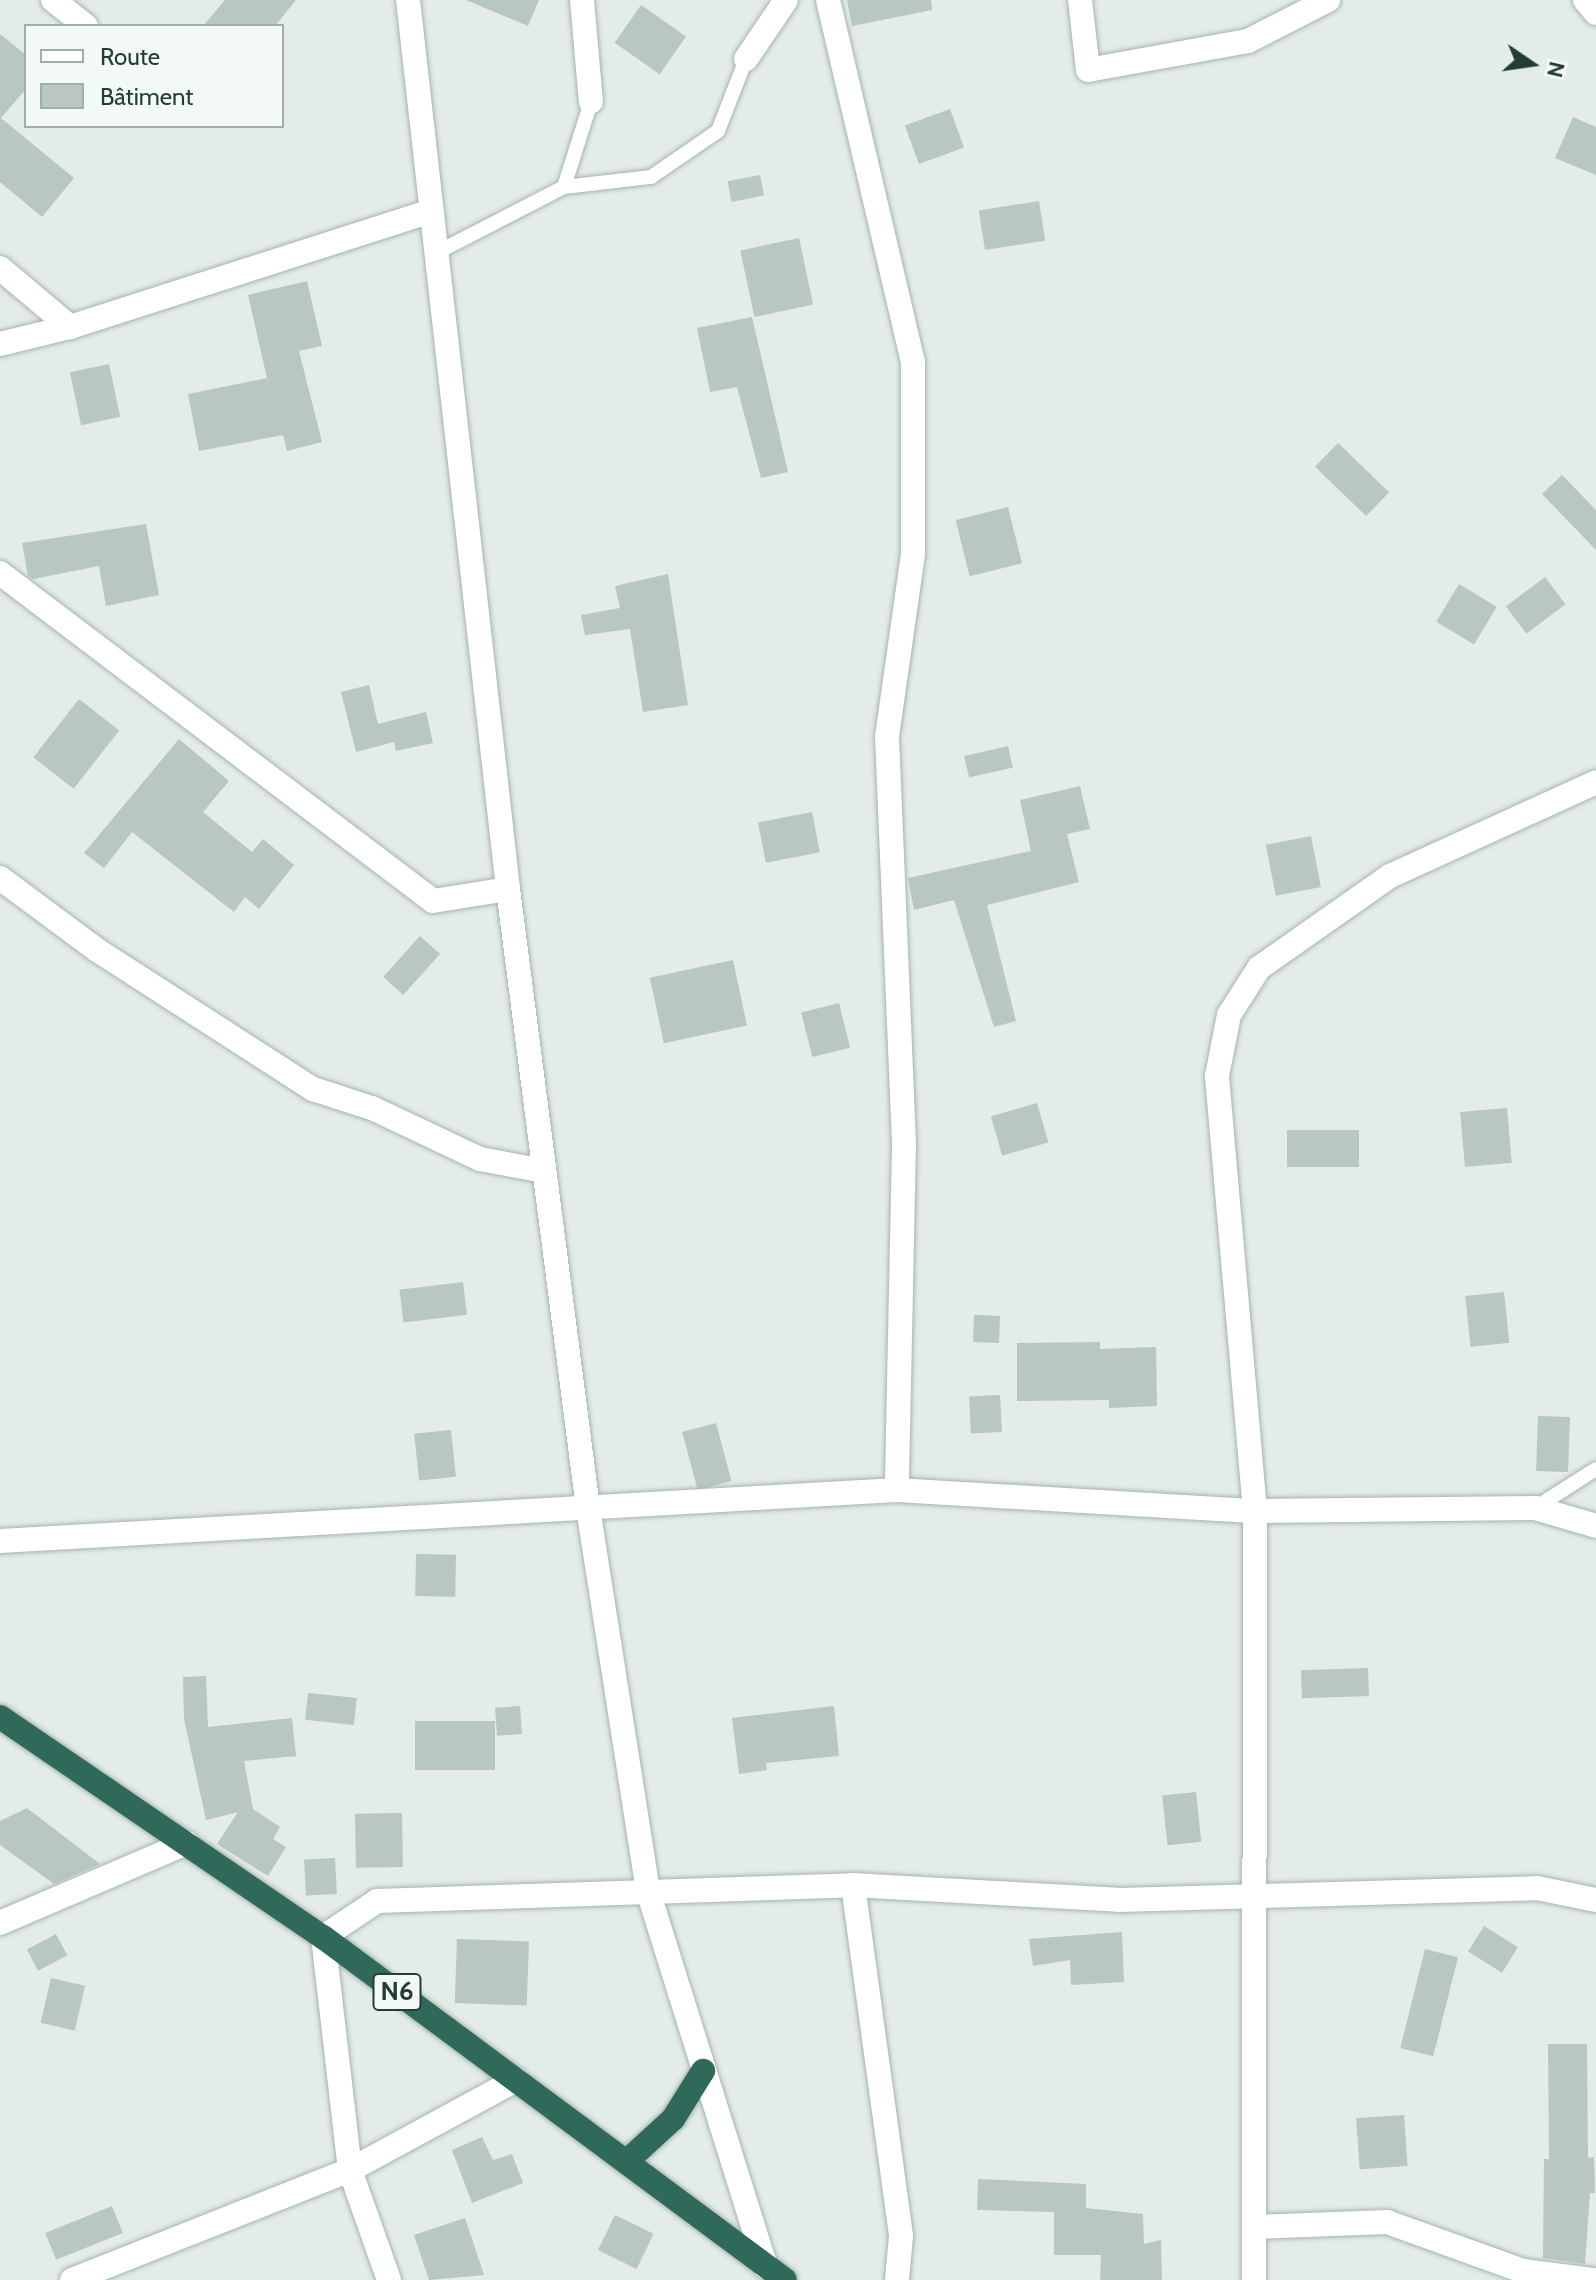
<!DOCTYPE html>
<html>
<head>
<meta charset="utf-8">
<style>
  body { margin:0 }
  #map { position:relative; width:1596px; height:2280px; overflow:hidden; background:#e3ece7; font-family:Cabin,sans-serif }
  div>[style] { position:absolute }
  .building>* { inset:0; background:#b8c7c0; transform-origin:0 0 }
  .roads { filter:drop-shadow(0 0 2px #a6b4ae) drop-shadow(0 0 2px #a6b4ae) }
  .lane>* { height:14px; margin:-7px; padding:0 7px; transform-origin:7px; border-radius:7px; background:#fff }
  .street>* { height:24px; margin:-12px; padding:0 12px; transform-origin:12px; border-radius:12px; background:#fff }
  .secondary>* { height:24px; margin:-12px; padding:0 12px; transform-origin:12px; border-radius:12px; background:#fff }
  .highway>* { height:24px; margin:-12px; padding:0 12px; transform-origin:12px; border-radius:12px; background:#2f6959 }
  span { translate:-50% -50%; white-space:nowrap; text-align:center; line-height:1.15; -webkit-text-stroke:6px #f3f9f5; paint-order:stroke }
  .shield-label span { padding:2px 6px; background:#f3f9f5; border:2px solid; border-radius:6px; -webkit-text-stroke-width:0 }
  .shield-label { font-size:26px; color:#233d34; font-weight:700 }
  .legend { position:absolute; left:24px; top:24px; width:260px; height:104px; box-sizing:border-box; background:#f3f9f5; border:2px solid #a0aea8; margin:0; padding:10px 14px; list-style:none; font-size:24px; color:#233d34 }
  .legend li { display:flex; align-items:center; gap:16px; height:40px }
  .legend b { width:40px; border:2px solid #a0aea8 }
  .north { position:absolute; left:1492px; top:24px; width:80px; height:80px; -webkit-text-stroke:6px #f3f9f5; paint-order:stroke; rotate:103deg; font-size:22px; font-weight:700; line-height:32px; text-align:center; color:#233d34 }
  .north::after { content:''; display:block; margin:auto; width:28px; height:36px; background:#233d34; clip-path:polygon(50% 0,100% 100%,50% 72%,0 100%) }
</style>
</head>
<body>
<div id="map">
  <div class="building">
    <div style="clip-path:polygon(225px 0,296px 0,275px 26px,203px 26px)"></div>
    <div style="clip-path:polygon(466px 0,539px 0,528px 26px)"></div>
    <div style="clip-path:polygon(847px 0,931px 0,932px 10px,852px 26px)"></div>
    <div style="left:641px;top:5px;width:55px;height:46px;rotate:35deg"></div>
    <div style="clip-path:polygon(0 34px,26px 55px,26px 89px,1px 118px,74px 178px,42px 217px,0 182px)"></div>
    <div style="left:950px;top:109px;width:41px;height:48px;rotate:70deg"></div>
    <div style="clip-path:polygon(1573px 117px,1596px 127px,1596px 175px,1555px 158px)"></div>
    <div style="left:760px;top:175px;width:21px;height:33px;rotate:79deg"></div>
    <div style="left:1039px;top:201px;width:40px;height:61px;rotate:81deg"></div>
    <div style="left:799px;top:238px;width:68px;height:60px;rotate:78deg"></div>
    <div style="clip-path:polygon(307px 281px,322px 346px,299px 351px,322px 442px,287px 451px,283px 435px,199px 451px,188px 394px,267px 378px,248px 295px)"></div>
    <div style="clip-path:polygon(752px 317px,788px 472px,761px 478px,737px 387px,710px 392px,697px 328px)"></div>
    <div style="left:109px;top:364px;width:54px;height:40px;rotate:78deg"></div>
    <div style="left:1338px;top:443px;width:71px;height:33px;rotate:44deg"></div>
    <div style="clip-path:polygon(1562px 475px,1596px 510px,1596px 550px,1542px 494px)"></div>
    <div style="left:1008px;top:507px;width:58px;height:54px;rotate:76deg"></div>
    <div style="clip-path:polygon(146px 524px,159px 595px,106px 606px,99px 566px,33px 579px,28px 576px,22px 543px)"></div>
    <div style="clip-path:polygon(668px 574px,688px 705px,643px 712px,630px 629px,585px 635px,581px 615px,620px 608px,615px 586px)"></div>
    <div style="left:1545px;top:577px;width:34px;height:49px;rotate:53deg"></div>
    <div style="left:1459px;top:584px;width:44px;height:44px;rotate:31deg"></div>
    <div style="clip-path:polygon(369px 685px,378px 724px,426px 712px,433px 743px,396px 751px,394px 742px,356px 752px,341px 692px)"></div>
    <div style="left:79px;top:699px;width:51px;height:74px;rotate:38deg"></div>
    <div style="clip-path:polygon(179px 739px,229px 781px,203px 812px,252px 852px,263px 839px,294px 865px,259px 909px,245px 897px,234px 912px,132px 832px,104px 868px,84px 853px)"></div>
    <div style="left:1008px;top:746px;width:22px;height:45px;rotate:77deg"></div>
    <div style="clip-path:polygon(1080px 786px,1090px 829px,1067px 834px,1079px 882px,987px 905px,1016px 1021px,994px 1027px,954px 900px,914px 910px,908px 878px,1031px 851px,1020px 800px)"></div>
    <div style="left:812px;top:812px;width:41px;height:55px;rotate:79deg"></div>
    <div style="left:1311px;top:836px;width:52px;height:46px;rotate:79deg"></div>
    <div style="left:420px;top:936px;width:27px;height:55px;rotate:42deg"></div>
    <div style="left:733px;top:960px;width:67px;height:85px;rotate:78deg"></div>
    <div style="left:839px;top:1003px;width:46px;height:39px;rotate:76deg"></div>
    <div style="left:1037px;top:1103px;width:41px;height:48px;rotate:74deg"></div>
    <div style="left:1507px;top:1108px;width:55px;height:47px;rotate:85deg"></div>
    <div style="left:1287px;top:1130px;width:72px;height:37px"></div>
    <div style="left:463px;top:1282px;width:33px;height:64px;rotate:83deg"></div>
    <div style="left:1504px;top:1292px;width:51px;height:39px;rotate:84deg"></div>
    <div style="left:974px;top:1315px;width:26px;height:27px;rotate:2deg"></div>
    <div style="clip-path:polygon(1100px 1342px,1100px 1349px,1156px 1347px,1157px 1406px,1109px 1408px,1109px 1400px,1017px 1401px,1017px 1343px)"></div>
    <div style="left:1000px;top:1395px;width:37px;height:31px;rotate:87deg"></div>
    <div style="left:1538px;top:1416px;width:32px;height:55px;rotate:2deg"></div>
    <div style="left:716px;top:1423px;width:60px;height:35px;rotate:75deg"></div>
    <div style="left:451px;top:1430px;width:47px;height:37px;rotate:84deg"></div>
    <div style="left:416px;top:1554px;width:40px;height:42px;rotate:1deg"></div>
    <div style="left:1368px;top:1668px;width:28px;height:67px;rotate:88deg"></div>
    <div style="clip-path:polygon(206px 1676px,208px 1727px,292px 1718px,296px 1756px,244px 1761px,253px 1809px,280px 1827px,273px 1839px,286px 1847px,268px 1876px,217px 1844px,238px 1812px,206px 1820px,184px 1719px,183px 1677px)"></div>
    <div style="left:308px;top:1693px;width:49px;height:27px;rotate:6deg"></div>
    <div style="left:520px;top:1706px;width:28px;height:25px;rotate:86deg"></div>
    <div style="clip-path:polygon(834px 1706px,839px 1756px,766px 1763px,767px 1770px,739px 1774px,732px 1718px)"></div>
    <div style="left:495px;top:1721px;width:49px;height:80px;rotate:90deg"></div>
    <div style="left:1196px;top:1792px;width:50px;height:34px;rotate:84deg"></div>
    <div style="clip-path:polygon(27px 1808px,100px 1864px,54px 1884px,0 1845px,0 1821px)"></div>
    <div style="left:402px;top:1813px;width:54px;height:47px;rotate:89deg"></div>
    <div style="left:335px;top:1858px;width:36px;height:31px;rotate:87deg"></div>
    <div style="left:1484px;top:1926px;width:40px;height:30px;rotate:32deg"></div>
    <div style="clip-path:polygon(1122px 1932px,1124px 1982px,1071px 1985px,1070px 1960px,1033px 1966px,1029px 1939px)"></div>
    <div style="left:56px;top:1934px;width:24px;height:33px;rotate:62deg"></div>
    <div style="left:457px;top:1939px;width:72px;height:64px;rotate:2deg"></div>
    <div style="left:1425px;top:1949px;width:34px;height:102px;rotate:14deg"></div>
    <div style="left:51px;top:1978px;width:35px;height:46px;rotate:13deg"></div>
    <div style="clip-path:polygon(1548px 2044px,1587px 2044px,1588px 2158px,1594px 2157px,1595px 2193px,1590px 2193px,1585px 2264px,1543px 2258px,1544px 2159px,1549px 2159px)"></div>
    <div style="left:1404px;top:2115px;width:51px;height:48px;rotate:86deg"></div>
    <div style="clip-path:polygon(482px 2137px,493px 2160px,512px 2154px,523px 2183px,472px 2203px,452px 2150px)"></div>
    <div style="clip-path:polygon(978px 2179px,1086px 2184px,1086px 2208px,1143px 2214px,1144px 2244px,1161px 2240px,1162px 2280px,1100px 2280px,1101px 2255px,1054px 2255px,1054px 2212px,977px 2210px)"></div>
    <div style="left:112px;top:2206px;width:29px;height:72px;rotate:68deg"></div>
    <div style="left:615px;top:2215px;width:43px;height:39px;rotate:26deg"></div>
    <div style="clip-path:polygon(465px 2218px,484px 2275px,429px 2280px,414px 2235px)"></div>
  </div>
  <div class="roads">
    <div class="lane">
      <div style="left:564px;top:187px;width:88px;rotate:-6.6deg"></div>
      <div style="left:651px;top:177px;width:81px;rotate:-34.5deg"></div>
      <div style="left:718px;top:131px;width:77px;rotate:-68.7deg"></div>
      <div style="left:436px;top:253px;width:144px;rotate:-27.3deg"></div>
      <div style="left:564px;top:187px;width:89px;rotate:-72.4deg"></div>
      <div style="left:1535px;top:1508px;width:72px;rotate:-32.6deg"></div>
    </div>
    <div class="street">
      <div style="left:53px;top:0;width:42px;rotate:38.2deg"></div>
      <div style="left:582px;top:0;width:102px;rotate:85deg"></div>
      <div style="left:828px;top:0;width:372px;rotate:76.8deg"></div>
      <div style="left:913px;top:362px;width:192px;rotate:90deg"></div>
      <div style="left:913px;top:554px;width:185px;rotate:98.1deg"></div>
      <div style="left:887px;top:737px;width:408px;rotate:87.6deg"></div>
      <div style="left:904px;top:1145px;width:345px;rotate:91.2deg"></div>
      <div style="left:1080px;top:0;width:70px;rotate:83.5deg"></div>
      <div style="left:1088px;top:70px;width:163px;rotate:-10.3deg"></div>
      <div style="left:1248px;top:41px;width:90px;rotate:-27.1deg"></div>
      <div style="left:1585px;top:0;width:17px;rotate:50deg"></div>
      <div style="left:746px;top:59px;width:71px;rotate:-55.9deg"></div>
      <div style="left:0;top:268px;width:92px;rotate:40.1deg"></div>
      <div style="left:0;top:344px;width:72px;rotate:-13.7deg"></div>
      <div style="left:70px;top:327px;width:379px;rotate:-17.8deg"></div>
      <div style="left:0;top:573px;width:543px;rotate:37.14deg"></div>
      <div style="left:433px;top:901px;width:76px;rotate:-9.1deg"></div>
      <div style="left:0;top:878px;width:121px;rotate:36.6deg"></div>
      <div style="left:97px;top:950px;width:257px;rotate:32.8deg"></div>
      <div style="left:313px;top:1089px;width:62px;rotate:17.9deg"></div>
      <div style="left:372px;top:1108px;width:119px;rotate:25.3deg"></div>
      <div style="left:480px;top:1159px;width:65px;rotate:10.6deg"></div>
      <div style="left:0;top:1541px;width:898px;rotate:-3.25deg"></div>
      <div style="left:897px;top:1490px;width:359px;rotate:3.4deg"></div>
      <div style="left:1255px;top:1511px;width:280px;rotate:-0.6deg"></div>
      <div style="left:1535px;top:1508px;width:64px;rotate:16.4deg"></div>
      <div style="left:853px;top:1885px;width:354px;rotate:82.2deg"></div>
      <div style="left:901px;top:2236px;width:44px;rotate:95.2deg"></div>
      <div style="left:0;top:1923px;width:203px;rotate:-23.2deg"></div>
      <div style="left:1254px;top:2227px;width:133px;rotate:-2.2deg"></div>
      <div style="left:1387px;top:2222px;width:145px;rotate:19.8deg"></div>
      <div style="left:1523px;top:2271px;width:70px;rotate:7.4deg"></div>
      <div style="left:72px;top:2280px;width:299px;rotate:-21.6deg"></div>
      <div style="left:350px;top:2170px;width:189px;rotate:-28.5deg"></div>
      <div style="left:389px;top:2280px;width:117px;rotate:-109.5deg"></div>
      <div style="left:350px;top:2170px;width:235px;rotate:-96.6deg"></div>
      <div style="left:323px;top:1937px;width:65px;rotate:-33.7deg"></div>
      <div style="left:377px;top:1901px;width:476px;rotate:-1.9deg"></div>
      <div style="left:853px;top:1885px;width:266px;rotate:3.2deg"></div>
      <div style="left:1119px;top:1900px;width:418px;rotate:-1.6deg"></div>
      <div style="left:1537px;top:1888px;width:60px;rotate:11.5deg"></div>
      <div style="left:1254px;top:2280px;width:769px;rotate:-89.93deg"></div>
      <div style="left:1255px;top:1511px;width:437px;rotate:-95deg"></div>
      <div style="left:1217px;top:1076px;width:62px;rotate:-78.9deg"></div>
      <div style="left:1229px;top:1015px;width:56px;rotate:-57.4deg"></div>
      <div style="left:1259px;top:968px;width:160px;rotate:-35.1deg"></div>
      <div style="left:1390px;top:876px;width:226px;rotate:-24.5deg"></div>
    </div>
    <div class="secondary">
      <div style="left:408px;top:0;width:895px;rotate:83.58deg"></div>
      <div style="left:508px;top:889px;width:624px;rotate:82.64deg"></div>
      <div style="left:588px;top:1508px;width:388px;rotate:81.1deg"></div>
      <div style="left:648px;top:1891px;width:394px;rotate:72.6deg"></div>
    </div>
    <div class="highway">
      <div style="left:0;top:1717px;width:391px;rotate:34.3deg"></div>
      <div style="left:323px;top:1937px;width:575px;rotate:36.59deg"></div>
      <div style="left:626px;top:2162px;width:64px;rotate:-42.5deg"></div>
      <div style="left:673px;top:2119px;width:57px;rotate:-58deg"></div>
    </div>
  </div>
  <div class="shield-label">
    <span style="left:397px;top:1992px">N6</span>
  </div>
  <ul class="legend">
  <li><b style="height:10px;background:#fff"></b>Route</li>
  <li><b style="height:22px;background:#b8c7c0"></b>Bâtiment</li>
  </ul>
  <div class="north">N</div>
</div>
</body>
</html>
